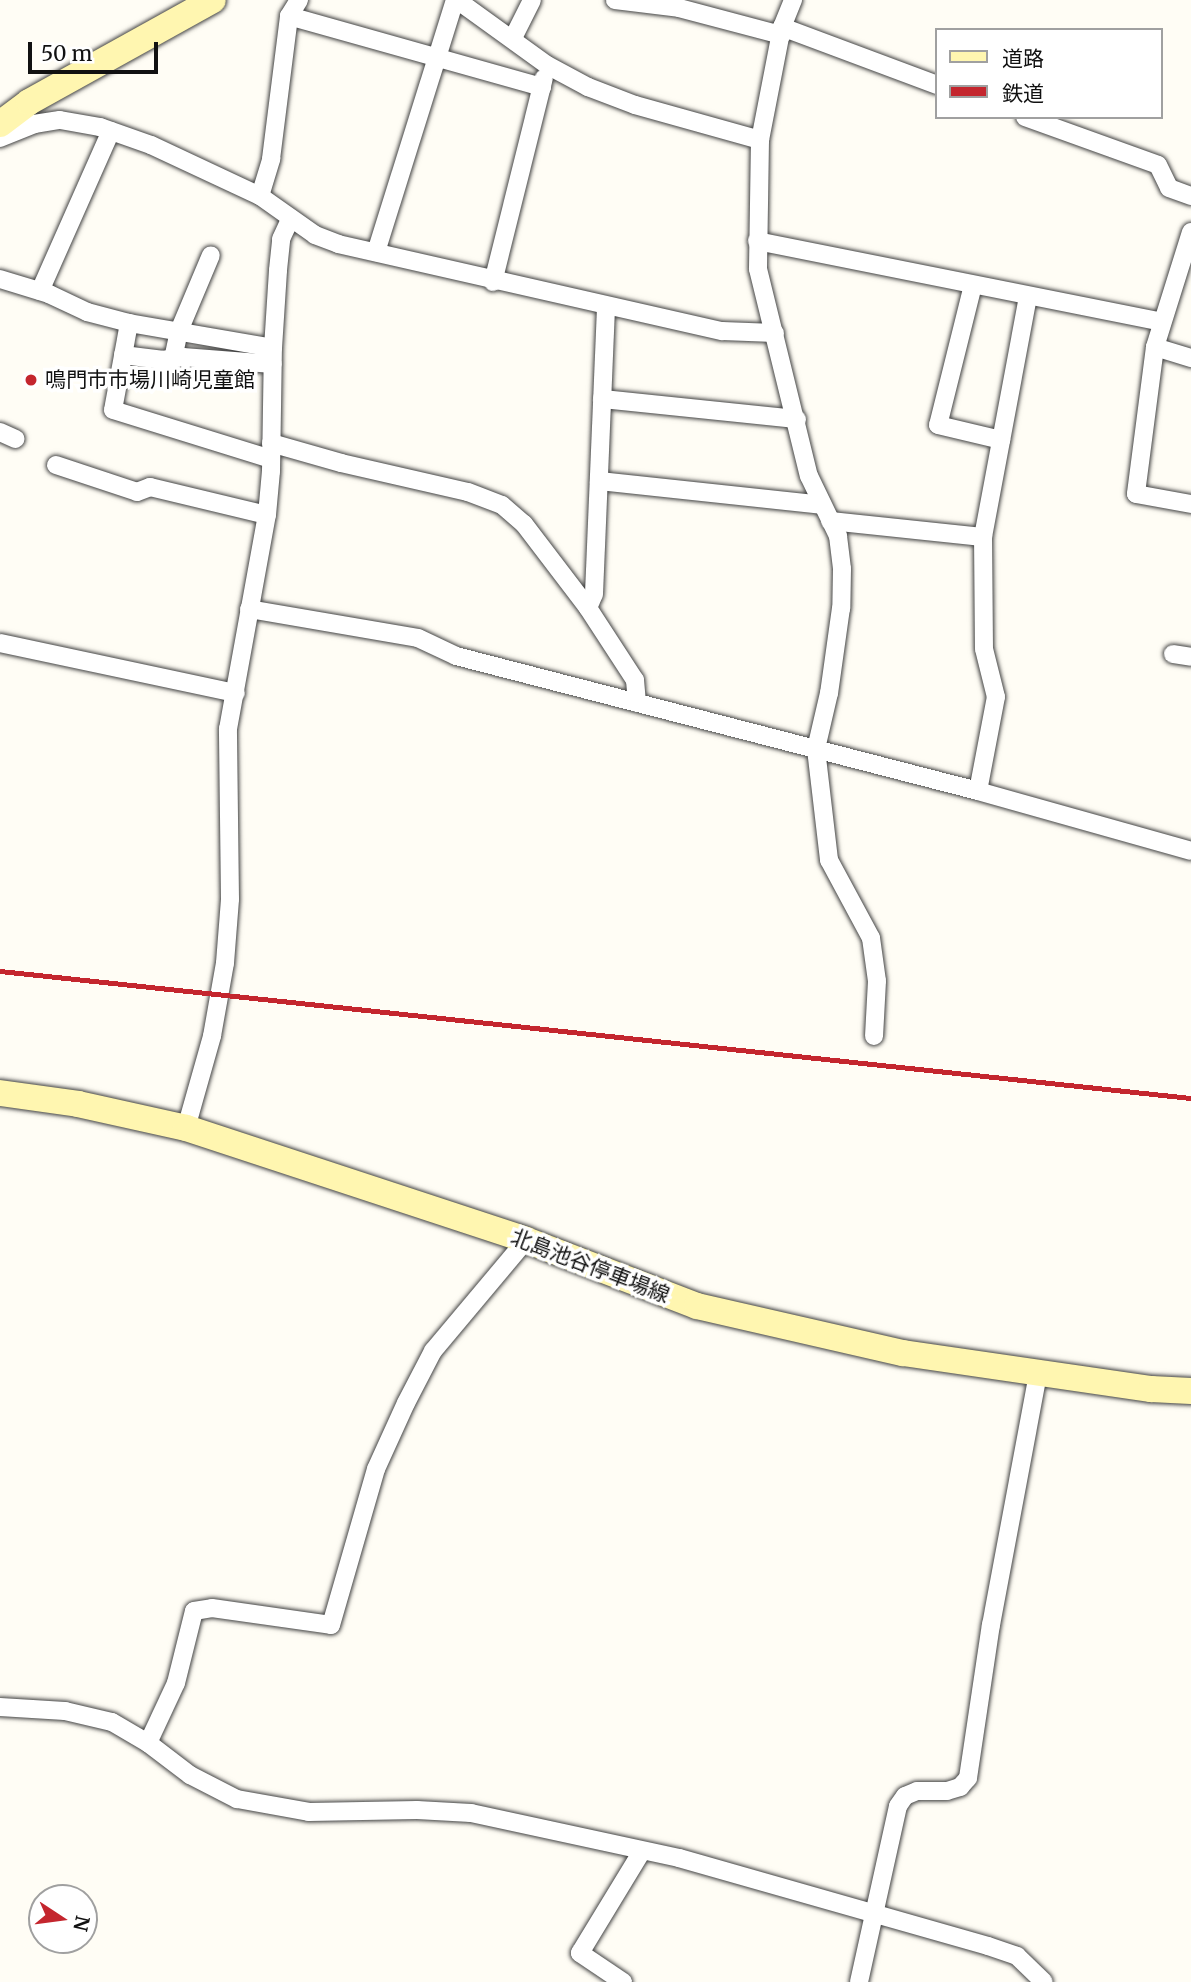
<!DOCTYPE html>
<html>
<head>
<meta charset="utf-8">
<style>
  body { margin:0 }
  #map { position:relative; width:1191px; height:1982px; overflow:hidden; background:#fffdf5; font-family:Merriweather,"Noto Sans JP",serif }
  div>[style] { position:absolute }
  .roads { filter:drop-shadow(0 0 2px #444) drop-shadow(0 0 2px #444) }
  .minor>* { height:18px; margin:-9px; padding:0 9px; transform-origin:9px; border-radius:9px; background:#fff }
  .secondary>* { height:26px; margin:-13px; padding:0 13px; transform-origin:13px; border-radius:13px; background:#fff6b0 }
  .rail>* { height:5px; margin:-2.5px; padding:0 2.5px; transform-origin:2.5px; border-radius:2.5px; background:#c4262e }
  .dots>* { width:19px; height:19px; translate:-50% -50%; box-sizing:border-box; border:4px solid #fff; border-radius:50% }
  span { translate:-50% -50%; white-space:nowrap; text-align:center; line-height:1.15; -webkit-text-stroke:7px #fff; paint-order:stroke }
  .poi-label { font-size:21px; color:#111 }
  .left { translate:0 -50%; text-align:left }
  .street-label { font-size:21px; color:#111 }
  .legend { position:absolute; left:935px; top:28px; width:228px; height:91px; box-sizing:border-box; background:#fff; border:2px solid #a0a0a0; margin:0; padding:9px 12px; list-style:none; font-size:21px; color:#111 }
  .legend li { display:flex; align-items:center; gap:14px; height:35px }
  .legend b { width:35px; border:2px solid #a0a0a0 }
  .north { position:absolute; left:28px; top:1884px; width:70px; height:70px; box-sizing:border-box; background:#fff; border:2px solid #a0a0a0; border-radius:50%; rotate:103deg; font-size:19px; font-weight:700; line-height:28px; text-align:center; color:#111 }
  .north::after { content:''; display:block; margin:auto; width:24px; height:32px; background:#c4262e; clip-path:polygon(50% 0,100% 100%,50% 72%,0 100%) }
  .scale { position:absolute; left:28px; top:42px; width:130px; height:32px; box-sizing:border-box; border:4px solid #111; border-top:0; padding-left:9px; font-size:21px; line-height:24px; white-space:nowrap; color:#111; -webkit-text-stroke:5px #fff; paint-order:stroke }
</style>
</head>
<body>
<div id="map">
  <div class="roads">
    <div class="minor">
      <div style="left:457px;top:0;width:111px;rotate:35.8deg"></div>
      <div style="left:547px;top:65px;width:47px;rotate:28.2deg"></div>
      <div style="left:588px;top:87px;width:50px;rotate:21deg"></div>
      <div style="left:635px;top:105px;width:130px;rotate:15.6deg"></div>
      <div style="left:615px;top:0;width:64px;rotate:7.1deg"></div>
      <div style="left:679px;top:8px;width:106px;rotate:14.8deg"></div>
      <div style="left:793px;top:0;width:29px;rotate:112deg"></div>
      <div style="left:782px;top:27px;width:115px;rotate:101deg"></div>
      <div style="left:760px;top:140px;width:129px;rotate:90.9deg"></div>
      <div style="left:758px;top:269px;width:213px;rotate:76.2deg"></div>
      <div style="left:809px;top:476px;width:67px;rotate:64.2deg"></div>
      <div style="left:838px;top:536px;width:33px;rotate:83deg"></div>
      <div style="left:842px;top:569px;width:39px;rotate:91deg"></div>
      <div style="left:841px;top:608px;width:86px;rotate:98deg"></div>
      <div style="left:829px;top:693px;width:57px;rotate:103.1deg"></div>
      <div style="left:816px;top:749px;width:112px;rotate:83.3deg"></div>
      <div style="left:829px;top:860px;width:89px;rotate:61.7deg"></div>
      <div style="left:871px;top:938px;width:43px;rotate:82.1deg"></div>
      <div style="left:877px;top:981px;width:55px;rotate:93.1deg"></div>
      <div style="left:289px;top:16px;width:263px;rotate:15.7deg"></div>
      <div style="left:782px;top:27px;width:165px;rotate:20.5deg"></div>
      <div style="left:513px;top:38px;width:42px;rotate:-63.4deg"></div>
      <div style="left:1025px;top:117px;width:141px;rotate:19.8deg"></div>
      <div style="left:1158px;top:165px;width:25px;rotate:64deg"></div>
      <div style="left:1169px;top:188px;width:23px;rotate:20deg"></div>
      <div style="left:0;top:138px;width:37px;rotate:-22deg"></div>
      <div style="left:34px;top:124px;width:26px;rotate:-9deg"></div>
      <div style="left:60px;top:120px;width:41px;rotate:9.9deg"></div>
      <div style="left:100px;top:127px;width:54px;rotate:19.4deg"></div>
      <div style="left:151px;top:145px;width:120px;rotate:25.1deg"></div>
      <div style="left:260px;top:196px;width:67px;rotate:35.3deg"></div>
      <div style="left:315px;top:235px;width:25px;rotate:21deg"></div>
      <div style="left:338px;top:244px;width:394px;rotate:12.8deg"></div>
      <div style="left:722px;top:331px;width:53px;rotate:2.2deg"></div>
      <div style="left:260px;top:196px;width:39px;rotate:-73deg"></div>
      <div style="left:271px;top:159px;width:144px;rotate:-82.8deg"></div>
      <div style="left:289px;top:16px;width:19px;rotate:-58deg"></div>
      <div style="left:1191px;top:232px;width:121px;rotate:107.4deg"></div>
      <div style="left:1155px;top:347px;width:148px;rotate:97.4deg"></div>
      <div style="left:1136px;top:494px;width:56px;rotate:10.3deg"></div>
      <div style="left:757px;top:241px;width:413px;rotate:11.3deg"></div>
      <div style="left:376px;top:252px;width:264px;rotate:-72.6deg"></div>
      <div style="left:0;top:279px;width:51px;rotate:17deg"></div>
      <div style="left:49px;top:294px;width:42px;rotate:25.3deg"></div>
      <div style="left:87px;top:312px;width:43px;rotate:14.7deg"></div>
      <div style="left:129px;top:323px;width:146px;rotate:9.8deg"></div>
      <div style="left:493px;top:282px;width:210px;rotate:-76deg"></div>
      <div style="left:973px;top:285px;width:144px;rotate:104deg"></div>
      <div style="left:938px;top:425px;width:65px;rotate:13.4deg"></div>
      <div style="left:40px;top:291px;width:175px;rotate:-66.1deg"></div>
      <div style="left:129px;top:323px;width:88px;rotate:100.4deg"></div>
      <div style="left:113px;top:410px;width:165px;rotate:17.2deg"></div>
      <div style="left:1155px;top:347px;width:38px;rotate:17deg"></div>
      <div style="left:123px;top:355px;width:39px;rotate:7deg"></div>
      <div style="left:162px;top:360px;width:21px;rotate:-8deg"></div>
      <div style="left:183px;top:357px;width:90px;rotate:4.4deg"></div>
      <div style="left:173px;top:359px;width:29px;rotate:-78deg"></div>
      <div style="left:179px;top:331px;width:82px;rotate:-67.2deg"></div>
      <div style="left:602px;top:399px;width:196px;rotate:5.9deg"></div>
      <div style="left:0;top:432px;width:17px;rotate:24deg"></div>
      <div style="left:271px;top:443px;width:73px;rotate:15.9deg"></div>
      <div style="left:341px;top:463px;width:130px;rotate:12.9deg"></div>
      <div style="left:468px;top:492px;width:36px;rotate:21deg"></div>
      <div style="left:502px;top:505px;width:29px;rotate:41deg"></div>
      <div style="left:524px;top:524px;width:106px;rotate:52.7deg"></div>
      <div style="left:588px;top:608px;width:86px;rotate:56.9deg"></div>
      <div style="left:635px;top:680px;width:23px;rotate:85deg"></div>
      <div style="left:56px;top:465px;width:85px;rotate:18.4deg"></div>
      <div style="left:137px;top:492px;width:14px;rotate:-21deg"></div>
      <div style="left:150px;top:487px;width:120px;rotate:13.5deg"></div>
      <div style="left:599px;top:481px;width:224px;rotate:6.1deg"></div>
      <div style="left:830px;top:521px;width:154px;rotate:6deg"></div>
      <div style="left:983px;top:537px;width:245px;rotate:-79.4deg"></div>
      <div style="left:588px;top:608px;width:15px;rotate:-67deg"></div>
      <div style="left:594px;top:594px;width:287px;rotate:-87.6deg"></div>
      <div style="left:249px;top:609px;width:171px;rotate:9.7deg"></div>
      <div style="left:418px;top:638px;width:42px;rotate:25.3deg"></div>
      <div style="left:456px;top:656px;width:539px;rotate:14.5deg"></div>
      <div style="left:978px;top:791px;width:221px;rotate:15.7deg"></div>
      <div style="left:0;top:643px;width:241px;rotate:12deg"></div>
      <div style="left:1173px;top:654px;width:18px;rotate:9deg"></div>
      <div style="left:978px;top:791px;width:96px;rotate:-79.2deg"></div>
      <div style="left:996px;top:697px;width:49px;rotate:-104deg"></div>
      <div style="left:984px;top:649px;width:112px;rotate:-90.5deg"></div>
      <div style="left:186px;top:1128px;width:96px;rotate:-74.2deg"></div>
      <div style="left:212px;top:1036px;width:74px;rotate:-79.9deg"></div>
      <div style="left:225px;top:963px;width:64px;rotate:-85.5deg"></div>
      <div style="left:230px;top:899px;width:170px;rotate:-90.7deg"></div>
      <div style="left:228px;top:729px;width:218px;rotate:-79.7deg"></div>
      <div style="left:267px;top:515px;width:44px;rotate:-84.8deg"></div>
      <div style="left:271px;top:471px;width:123px;rotate:-89.1deg"></div>
      <div style="left:273px;top:348px;width:78px;rotate:-86.3deg"></div>
      <div style="left:278px;top:270px;width:31px;rotate:-84deg"></div>
      <div style="left:281px;top:239px;width:23px;rotate:-65deg"></div>
      <div style="left:0;top:1707px;width:65px;rotate:3.5deg"></div>
      <div style="left:65px;top:1711px;width:48px;rotate:13.2deg"></div>
      <div style="left:112px;top:1722px;width:42px;rotate:30.3deg"></div>
      <div style="left:148px;top:1743px;width:53px;rotate:37.3deg"></div>
      <div style="left:190px;top:1775px;width:53px;rotate:27.1deg"></div>
      <div style="left:237px;top:1799px;width:73px;rotate:10.2deg"></div>
      <div style="left:309px;top:1812px;width:108px;rotate:-1.1deg"></div>
      <div style="left:417px;top:1810px;width:54px;rotate:3.2deg"></div>
      <div style="left:471px;top:1813px;width:213px;rotate:12.2deg"></div>
      <div style="left:679px;top:1858px;width:321px;rotate:15.9deg"></div>
      <div style="left:988px;top:1946px;width:31px;rotate:19deg"></div>
      <div style="left:1017px;top:1956px;width:37px;rotate:44deg"></div>
      <div style="left:148px;top:1743px;width:66px;rotate:-65deg"></div>
      <div style="left:176px;top:1683px;width:74px;rotate:-76deg"></div>
      <div style="left:194px;top:1611px;width:18px;rotate:-9deg"></div>
      <div style="left:212px;top:1608px;width:120px;rotate:8.1deg"></div>
      <div style="left:331px;top:1625px;width:162px;rotate:-73.9deg"></div>
      <div style="left:376px;top:1469px;width:72px;rotate:-65.6deg"></div>
      <div style="left:406px;top:1403px;width:59px;rotate:-62.6deg"></div>
      <div style="left:433px;top:1351px;width:145px;rotate:-50deg"></div>
      <div style="left:623px;top:1982px;width:52px;rotate:-146deg"></div>
      <div style="left:580px;top:1953px;width:119px;rotate:-58.7deg"></div>
      <div style="left:859px;top:1982px;width:180px;rotate:-77.5deg"></div>
      <div style="left:898px;top:1806px;width:12px;rotate:-55deg"></div>
      <div style="left:905px;top:1796px;width:13px;rotate:-23deg"></div>
      <div style="left:917px;top:1791px;width:30px"></div>
      <div style="left:947px;top:1791px;width:14px;rotate:-17deg"></div>
      <div style="left:960px;top:1787px;width:12px;rotate:-48deg"></div>
      <div style="left:968px;top:1778px;width:155px;rotate:-81.5deg"></div>
      <div style="left:991px;top:1625px;width:256px;rotate:-79.4deg"></div>
    </div>
    <div class="secondary">
      <div style="left:0;top:124px;width:36px;rotate:-37deg"></div>
      <div style="left:29px;top:102px;width:210px;rotate:-29deg"></div>
      <div style="left:0;top:1093px;width:79px;rotate:8deg"></div>
      <div style="left:78px;top:1104px;width:111px;rotate:12.5deg"></div>
      <div style="left:186px;top:1128px;width:358px;rotate:18.2deg"></div>
      <div style="left:526px;top:1240px;width:183px;rotate:21.1deg"></div>
      <div style="left:697px;top:1306px;width:211px;rotate:12.9deg"></div>
      <div style="left:903px;top:1353px;width:251px;rotate:8.3deg"></div>
      <div style="left:1151px;top:1389px;width:40px;rotate:2.9deg"></div>
    </div>
  </div>
  <div class="rail">
    <div style="left:0;top:971px;width:1198px;rotate:6.09deg"></div>
  </div>
  <div class="dots">
    <div style="left:31px;top:380px;background:#c4262e"></div>
  </div>
  <div class="poi-label">
    <span class="left" style="left:45px;top:380px">鳴門市市場川崎児童館</span>
  </div>
  <div class="street-label">
    <span style="left:590px;top:1266px;rotate:21deg">北島池谷停車場線</span>
  </div>
  <ul class="legend">
  <li><b style="height:9px;background:#fff6b0"></b>道路</li>
  <li><b style="height:9px;background:#c4262e"></b>鉄道</li>
  </ul>
  <div class="north">N</div>
  <div class="scale">50 m</div>
</div>
</body>
</html>
